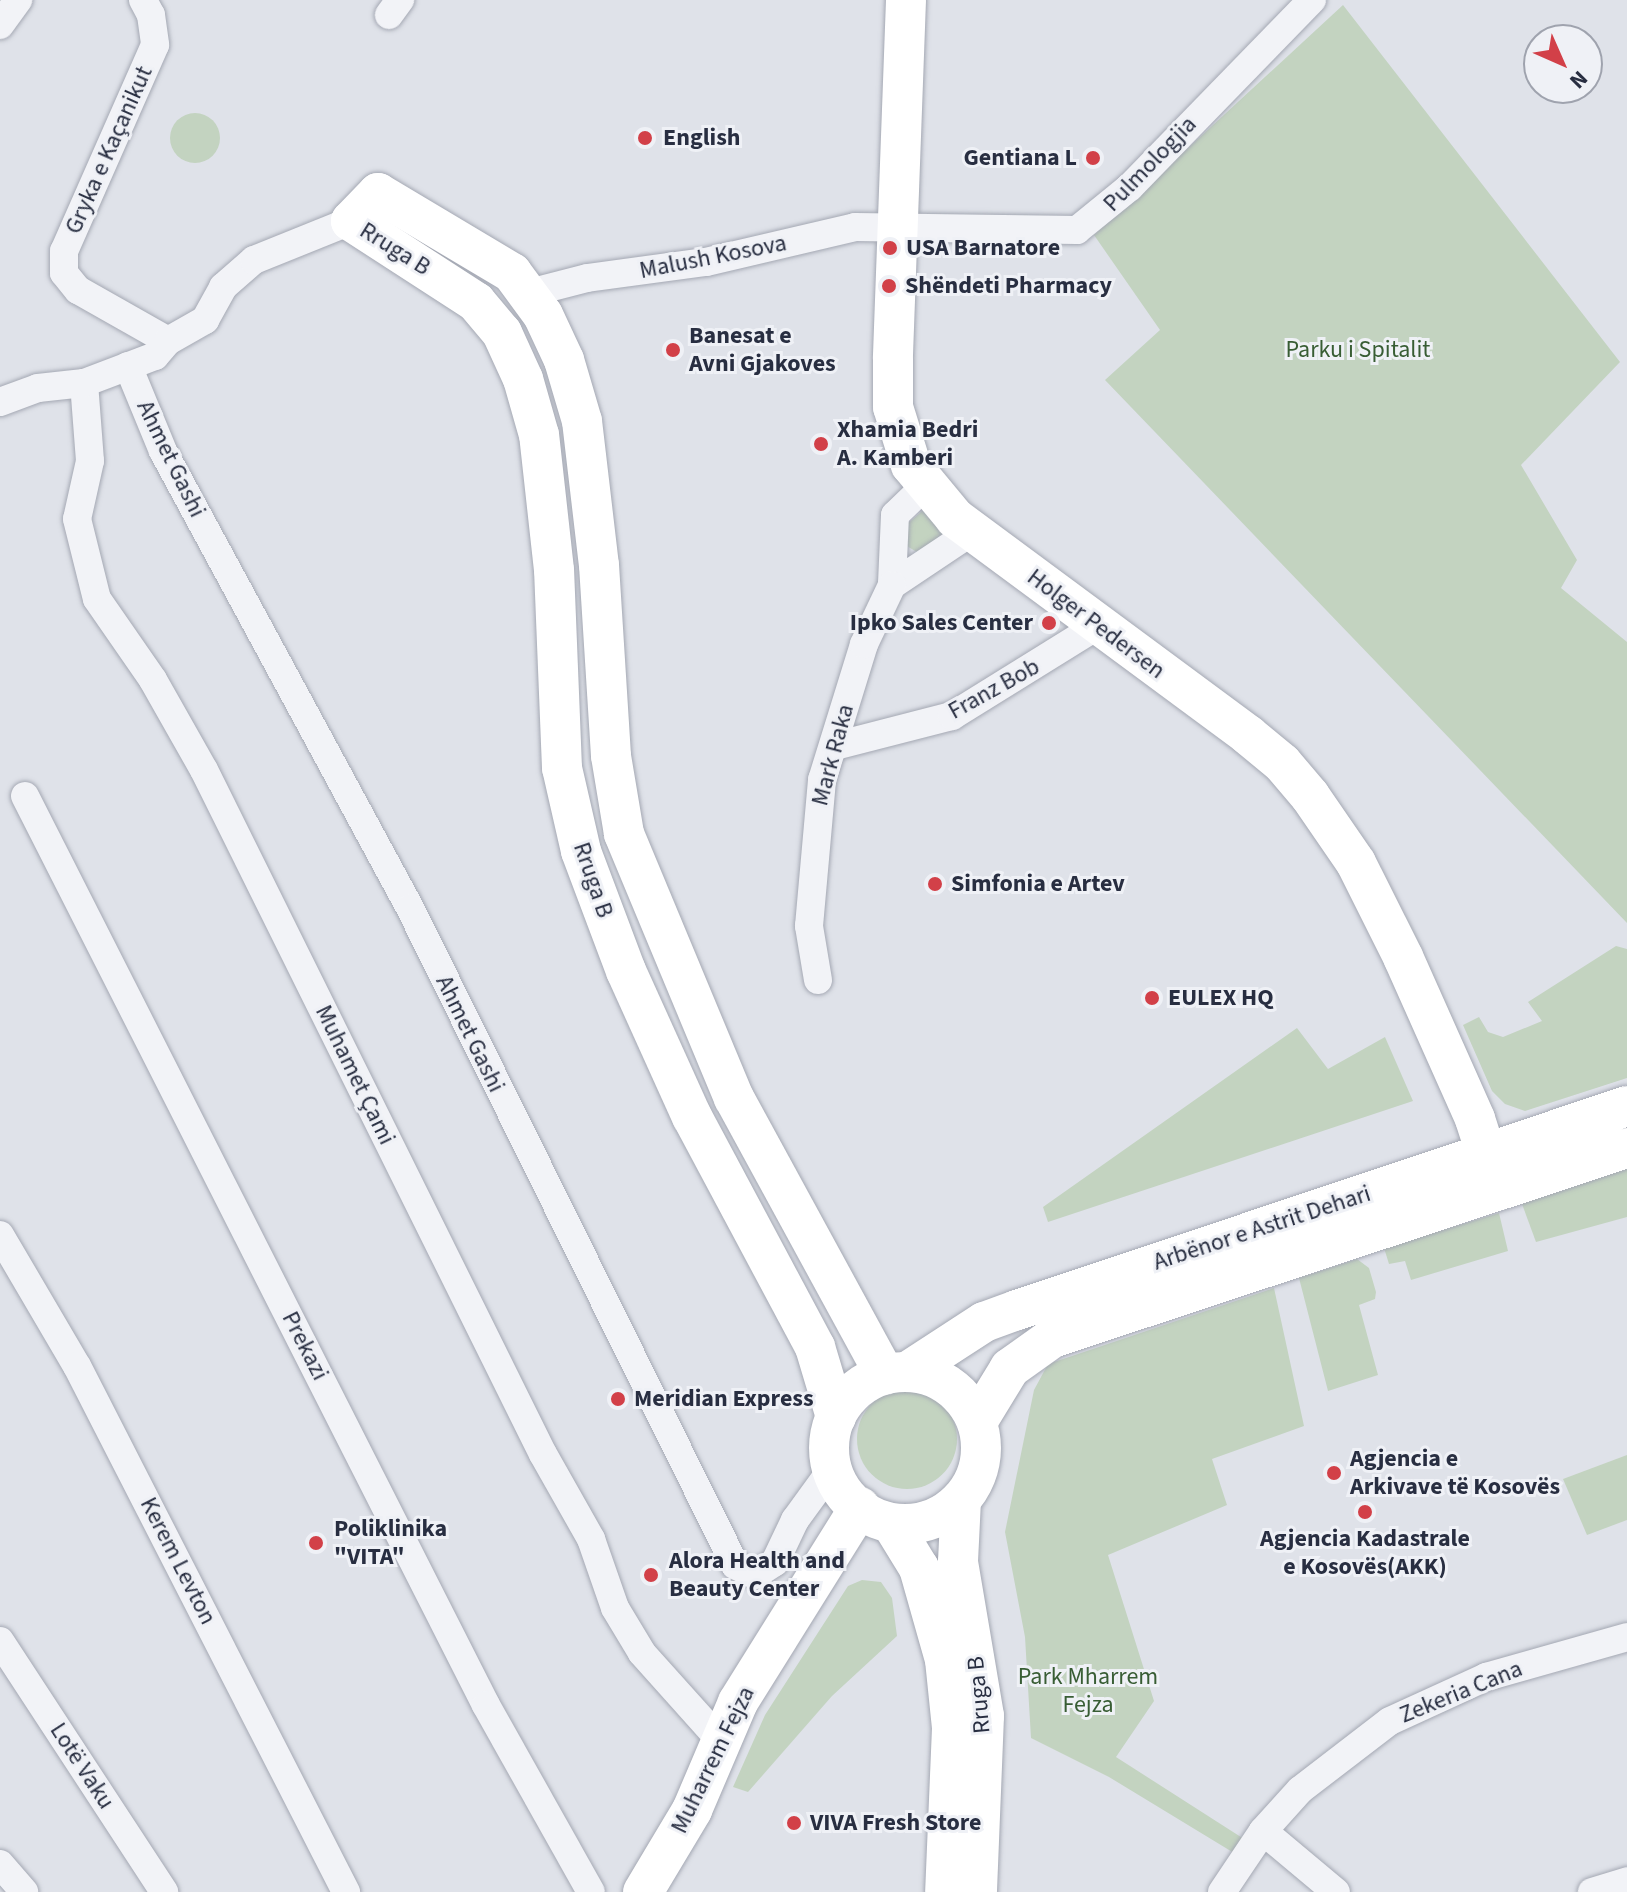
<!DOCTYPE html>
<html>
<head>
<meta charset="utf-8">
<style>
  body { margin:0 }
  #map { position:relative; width:1627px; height:1892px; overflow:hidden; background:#dfe2e9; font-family:"Source Sans 3",sans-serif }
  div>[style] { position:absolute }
  .green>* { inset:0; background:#c3d3c0 }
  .round { border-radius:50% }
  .roads { filter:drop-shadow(0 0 2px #a4a8b3) drop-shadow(0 0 2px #a4a8b3) }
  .street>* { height:28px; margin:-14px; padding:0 14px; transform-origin:14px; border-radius:14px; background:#f2f3f7 }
  .secondary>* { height:40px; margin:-20px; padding:0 20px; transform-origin:20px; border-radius:20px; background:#fff }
  .secondary>.ring { margin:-20px; padding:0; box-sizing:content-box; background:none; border:40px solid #fff; border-radius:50% }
  .dots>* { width:22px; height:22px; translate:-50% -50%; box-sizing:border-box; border:4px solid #eff1f6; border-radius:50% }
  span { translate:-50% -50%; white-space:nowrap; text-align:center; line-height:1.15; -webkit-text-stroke:6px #eff1f6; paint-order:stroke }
  .poi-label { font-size:24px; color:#282e41; font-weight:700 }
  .left { translate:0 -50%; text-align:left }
  .right { translate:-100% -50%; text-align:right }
  .street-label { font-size:24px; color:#282e41 }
  .park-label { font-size:24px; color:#385d34 }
  .north { position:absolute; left:1523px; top:24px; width:80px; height:80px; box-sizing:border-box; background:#eff1f6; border:2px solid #9fa3ae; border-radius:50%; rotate:135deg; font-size:22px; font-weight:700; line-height:32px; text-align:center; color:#282e41 }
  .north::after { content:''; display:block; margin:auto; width:28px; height:36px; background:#d24048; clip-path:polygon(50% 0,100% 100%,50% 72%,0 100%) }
</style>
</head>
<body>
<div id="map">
  <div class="green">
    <div style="clip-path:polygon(1343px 5px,1620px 362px,1521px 465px,1577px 560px,1561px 588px,1627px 642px,1627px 923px,1105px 380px,1160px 330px,1094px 235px)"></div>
    <div class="round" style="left:170px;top:113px;width:50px;height:50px"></div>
    <div style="clip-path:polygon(929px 505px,956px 529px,922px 555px,905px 545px,905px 526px)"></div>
    <div style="clip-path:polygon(1616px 946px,1627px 949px,1627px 1078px,1525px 1111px,1505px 1104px,1492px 1091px,1463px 1025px,1479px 1017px,1488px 1032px,1503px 1037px,1542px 1021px,1528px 1002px)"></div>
    <div style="clip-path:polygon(1297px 1028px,1328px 1069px,1385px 1037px,1413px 1101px,1048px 1222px,1043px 1207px)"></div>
    <div style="clip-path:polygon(1627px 1169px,1627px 1217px,1536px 1242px,1522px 1204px)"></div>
    <div style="clip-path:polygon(1499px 1213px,1508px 1251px,1411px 1280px,1405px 1261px,1389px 1264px,1384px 1248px)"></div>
    <div style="clip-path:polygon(1357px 1259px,1369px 1268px,1376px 1292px,1375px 1299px,1359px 1305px,1378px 1375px,1328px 1391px,1299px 1278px)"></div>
    <div style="clip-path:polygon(1274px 1288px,1304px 1426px,1212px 1459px,1227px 1505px,1108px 1555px,1154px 1701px,1116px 1757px,1244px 1839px,1234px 1853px,1109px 1777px,1031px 1738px,1025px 1637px,1005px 1532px,1034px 1390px,1048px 1364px)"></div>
    <div class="round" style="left:857px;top:1389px;width:100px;height:100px"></div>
    <div style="clip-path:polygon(1627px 1455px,1627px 1520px,1587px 1535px,1563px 1479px)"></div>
    <div style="clip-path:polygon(862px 1580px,881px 1582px,892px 1598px,897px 1636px,832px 1696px,748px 1792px,733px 1787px,765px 1715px,848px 1586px)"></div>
  </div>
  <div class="roads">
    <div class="street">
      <div style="left:143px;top:0;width:17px;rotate:62deg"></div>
      <div style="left:151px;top:15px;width:30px;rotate:82deg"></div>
      <div style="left:155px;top:45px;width:225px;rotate:113.8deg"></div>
      <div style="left:64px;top:251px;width:22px;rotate:90deg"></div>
      <div style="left:64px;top:273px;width:22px;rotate:51deg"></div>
      <div style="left:78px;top:290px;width:103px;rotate:29.5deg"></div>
      <div style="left:389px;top:15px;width:19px;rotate:-54deg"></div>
      <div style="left:0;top:25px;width:31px;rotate:-54deg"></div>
      <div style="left:529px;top:293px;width:60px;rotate:-14.5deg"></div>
      <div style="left:587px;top:278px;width:120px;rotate:-7.7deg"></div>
      <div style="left:706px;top:262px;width:153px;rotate:-13.2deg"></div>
      <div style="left:855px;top:227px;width:222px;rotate:0.8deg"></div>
      <div style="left:1077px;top:230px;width:68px;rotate:-39.1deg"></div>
      <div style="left:1130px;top:187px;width:261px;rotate:-45.8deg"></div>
      <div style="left:128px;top:366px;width:92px;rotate:67.6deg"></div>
      <div style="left:163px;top:451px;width:519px;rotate:61.61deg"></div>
      <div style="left:410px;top:908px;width:733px;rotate:63.68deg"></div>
      <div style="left:735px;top:1565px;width:22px;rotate:27deg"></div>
      <div style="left:755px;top:1575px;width:24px;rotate:-33deg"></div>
      <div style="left:775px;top:1562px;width:47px;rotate:-64.5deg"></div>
      <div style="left:795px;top:1520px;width:63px;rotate:-54deg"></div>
      <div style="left:84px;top:383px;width:78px;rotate:85.6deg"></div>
      <div style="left:90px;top:461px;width:59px;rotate:102.6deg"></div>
      <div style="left:77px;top:519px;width:82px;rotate:76deg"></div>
      <div style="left:97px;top:599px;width:98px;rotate:55.3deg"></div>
      <div style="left:153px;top:680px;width:103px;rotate:60.5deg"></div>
      <div style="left:204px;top:770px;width:763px;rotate:63.64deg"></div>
      <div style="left:543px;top:1454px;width:98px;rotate:60.5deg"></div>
      <div style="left:591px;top:1539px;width:73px;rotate:70.8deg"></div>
      <div style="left:615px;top:1608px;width:52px;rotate:59deg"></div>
      <div style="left:642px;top:1653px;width:117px;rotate:48.1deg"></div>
      <div style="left:0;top:402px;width:40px;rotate:-20.2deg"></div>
      <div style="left:38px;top:388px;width:46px;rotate:-6.2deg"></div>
      <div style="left:84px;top:383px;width:76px;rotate:-20.8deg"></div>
      <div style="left:155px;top:356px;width:20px;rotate:-49deg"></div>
      <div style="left:168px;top:341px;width:43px;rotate:-29.6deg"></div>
      <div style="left:205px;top:320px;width:38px;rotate:-61deg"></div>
      <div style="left:223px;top:287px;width:41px;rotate:-41.1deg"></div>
      <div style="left:254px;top:260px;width:105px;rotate:-21.9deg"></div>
      <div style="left:924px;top:487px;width:40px;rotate:136deg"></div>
      <div style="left:895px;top:515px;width:70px;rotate:92.5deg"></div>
      <div style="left:892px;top:585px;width:97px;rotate:-33.7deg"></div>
      <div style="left:835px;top:746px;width:121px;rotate:-14.4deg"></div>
      <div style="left:952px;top:716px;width:173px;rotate:-31.8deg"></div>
      <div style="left:25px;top:796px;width:1019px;rotate:63.11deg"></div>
      <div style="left:486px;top:1705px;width:214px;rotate:60.7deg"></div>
      <div style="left:818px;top:980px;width:55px;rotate:-99.5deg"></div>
      <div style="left:809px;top:926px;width:147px;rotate:-84.9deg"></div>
      <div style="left:822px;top:780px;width:142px;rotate:-72.8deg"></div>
      <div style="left:864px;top:644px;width:65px;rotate:-64.6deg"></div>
      <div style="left:0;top:1235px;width:152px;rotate:59.6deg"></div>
      <div style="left:77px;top:1366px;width:591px;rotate:62.91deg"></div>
      <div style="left:0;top:1641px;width:300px;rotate:56.8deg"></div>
      <div style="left:1263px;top:1831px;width:95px;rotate:39.9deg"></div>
      <div style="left:0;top:1864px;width:37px;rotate:49deg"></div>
      <div style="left:1222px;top:1892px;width:73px;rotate:-56.1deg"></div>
      <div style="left:1263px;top:1831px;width:55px;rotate:-47.9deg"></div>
      <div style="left:1300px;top:1790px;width:113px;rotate:-37.5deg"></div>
      <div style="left:1390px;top:1721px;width:106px;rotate:-24.6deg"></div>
      <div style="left:1486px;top:1677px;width:147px;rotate:-15.8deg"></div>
      <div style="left:1592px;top:1892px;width:37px;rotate:-17deg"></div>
    </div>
    <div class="secondary">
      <div style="left:906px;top:0;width:359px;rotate:92.1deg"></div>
      <div style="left:893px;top:359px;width:48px;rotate:90deg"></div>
      <div style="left:893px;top:407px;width:61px;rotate:72.8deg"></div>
      <div style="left:911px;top:465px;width:69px;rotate:50.3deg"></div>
      <div style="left:955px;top:518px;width:365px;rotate:36.5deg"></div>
      <div style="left:1248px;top:735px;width:44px;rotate:39.5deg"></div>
      <div style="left:1282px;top:763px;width:43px;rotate:49.7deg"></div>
      <div style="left:1310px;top:796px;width:81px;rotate:55.5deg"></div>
      <div style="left:1356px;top:863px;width:105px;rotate:63.4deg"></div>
      <div style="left:1403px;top:957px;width:177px;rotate:66deg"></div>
      <div style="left:1475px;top:1119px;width:75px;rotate:72.1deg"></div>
      <div class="ring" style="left:829px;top:1372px;width:112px;height:112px"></div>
      <div style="left:907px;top:1372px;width:92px;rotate:-33deg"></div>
      <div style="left:984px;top:1322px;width:35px;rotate:-20deg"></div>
      <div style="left:1017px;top:1310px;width:643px;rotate:-18.49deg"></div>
      <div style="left:836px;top:1417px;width:73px;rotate:-106.7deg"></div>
      <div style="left:815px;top:1347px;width:261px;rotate:-118.1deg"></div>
      <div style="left:692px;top:1117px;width:160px;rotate:-114.3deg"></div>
      <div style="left:626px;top:971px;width:128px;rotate:-110.6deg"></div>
      <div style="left:581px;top:851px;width:85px;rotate:-102.9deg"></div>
      <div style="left:562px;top:768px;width:198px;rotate:-92.3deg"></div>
      <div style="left:554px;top:570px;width:136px;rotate:-96.3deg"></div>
      <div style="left:539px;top:435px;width:58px;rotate:-105.9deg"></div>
      <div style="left:523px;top:379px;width:51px;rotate:-114.5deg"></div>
      <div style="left:502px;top:333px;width:40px;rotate:-130deg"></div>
      <div style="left:476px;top:302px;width:149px;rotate:-147.1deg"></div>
      <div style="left:351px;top:221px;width:39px;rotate:-46deg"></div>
      <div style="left:378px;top:193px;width:156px;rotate:30.8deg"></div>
      <div style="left:512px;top:273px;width:52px;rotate:53.6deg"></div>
      <div style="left:543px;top:315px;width:50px;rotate:65deg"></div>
      <div style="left:564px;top:360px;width:64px;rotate:73.6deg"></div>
      <div style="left:582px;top:421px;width:145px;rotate:83.3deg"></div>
      <div style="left:599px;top:565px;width:191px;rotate:86.4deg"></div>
      <div style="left:611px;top:756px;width:79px;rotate:80.5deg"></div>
      <div style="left:624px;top:834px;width:286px;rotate:67.4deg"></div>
      <div style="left:734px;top:1098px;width:315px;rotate:61.4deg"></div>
      <div style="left:977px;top:1422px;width:63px;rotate:-58.6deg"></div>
      <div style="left:1010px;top:1368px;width:52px;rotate:-35.5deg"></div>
      <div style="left:1052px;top:1338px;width:606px;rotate:-18.29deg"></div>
      <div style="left:961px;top:1500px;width:62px;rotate:92.8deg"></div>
      <div style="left:958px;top:1562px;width:156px;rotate:80.4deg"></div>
      <div style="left:984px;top:1716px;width:176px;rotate:92.3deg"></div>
      <div style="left:892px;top:1524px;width:52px;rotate:58.5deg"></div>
      <div style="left:919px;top:1568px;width:96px;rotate:74.2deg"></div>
      <div style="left:945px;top:1660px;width:68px;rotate:84.1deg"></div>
      <div style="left:952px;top:1728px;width:164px;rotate:92.4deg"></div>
      <div style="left:643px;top:1892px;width:96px;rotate:-59.1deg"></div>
      <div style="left:692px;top:1810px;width:117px;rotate:-66.9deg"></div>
      <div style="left:738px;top:1702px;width:230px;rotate:-58deg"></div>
    </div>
  </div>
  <div class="dots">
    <div style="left:645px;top:138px;background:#d24048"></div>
    <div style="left:1093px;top:158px;background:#d24048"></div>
    <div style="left:890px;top:248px;background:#d24048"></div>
    <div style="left:889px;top:286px;background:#d24048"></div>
    <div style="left:673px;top:350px;background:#d24048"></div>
    <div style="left:821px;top:444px;background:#d24048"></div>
    <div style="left:1049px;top:623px;background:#d24048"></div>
    <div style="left:935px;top:884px;background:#d24048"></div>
    <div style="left:1152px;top:998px;background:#d24048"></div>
    <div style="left:618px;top:1399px;background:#d24048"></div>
    <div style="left:1334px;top:1473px;background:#d24048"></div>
    <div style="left:1365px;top:1512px;background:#d24048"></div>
    <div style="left:316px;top:1543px;background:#d24048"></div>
    <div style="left:651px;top:1575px;background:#d24048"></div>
    <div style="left:794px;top:1823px;background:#d24048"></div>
  </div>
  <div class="poi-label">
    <span class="left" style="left:663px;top:138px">English</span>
    <span class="right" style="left:1077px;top:158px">Gentiana L</span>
    <span class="left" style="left:906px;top:248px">USA Barnatore</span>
    <span class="left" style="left:905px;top:286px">Shëndeti Pharmacy</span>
    <span class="left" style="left:689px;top:350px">Banesat e<br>Avni Gjakoves</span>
    <span class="left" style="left:837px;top:444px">Xhamia Bedri<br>A. Kamberi</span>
    <span class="right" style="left:1033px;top:623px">Ipko Sales Center</span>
    <span class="left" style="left:951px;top:884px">Simfonia e Artev</span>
    <span class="left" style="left:1168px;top:998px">EULEX HQ</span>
    <span class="left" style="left:634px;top:1399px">Meridian Express</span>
    <span class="left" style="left:1350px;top:1473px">Agjencia e<br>Arkivave të Kosovës</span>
    <span class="left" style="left:334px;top:1543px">Poliklinika<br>"VITA"</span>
    <span style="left:1365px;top:1553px">Agjencia Kadastrale<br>e Kosovës(AKK)</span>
    <span class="left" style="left:669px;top:1575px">Alora Health and<br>Beauty Center</span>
    <span class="left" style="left:810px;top:1823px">VIVA Fresh Store</span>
  </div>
  <div class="street-label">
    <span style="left:109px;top:150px;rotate:-66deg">Gryka e Kaçanikut</span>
    <span style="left:1150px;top:164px;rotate:-46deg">Pulmologjia</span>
    <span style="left:395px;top:249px;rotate:32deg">Rruga B</span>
    <span style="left:713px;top:257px;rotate:-11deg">Malush Kosova</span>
    <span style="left:171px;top:459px;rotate:64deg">Ahmet Gashi</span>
    <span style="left:1096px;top:624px;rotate:37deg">Holger Pedersen</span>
    <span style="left:994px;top:689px;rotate:-29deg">Franz Bob</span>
    <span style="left:833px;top:755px;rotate:-75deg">Mark Raka</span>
    <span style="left:593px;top:880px;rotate:71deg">Rruga B</span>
    <span style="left:470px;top:1034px;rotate:64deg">Ahmet Gashi</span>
    <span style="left:355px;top:1075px;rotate:64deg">Muhamet Çami</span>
    <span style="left:1262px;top:1228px;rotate:-18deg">Arbënor e Astrit Dehari</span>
    <span style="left:305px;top:1346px;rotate:63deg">Prekazi</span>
    <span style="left:178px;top:1561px;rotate:63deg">Kerem Levton</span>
    <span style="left:1461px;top:1692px;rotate:-22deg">Zekeria Cana</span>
    <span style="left:979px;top:1695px;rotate:-95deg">Rruga B</span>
    <span style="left:713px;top:1760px;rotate:-64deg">Muharrem Fejza</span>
    <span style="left:82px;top:1766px;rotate:57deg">Lotë Vaku</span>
  </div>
  <div class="park-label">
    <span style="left:1358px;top:350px">Parku i Spitalit</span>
    <span style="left:1088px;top:1691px">Park Mharrem<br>Fejza</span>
  </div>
  <div class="north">N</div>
</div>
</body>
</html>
